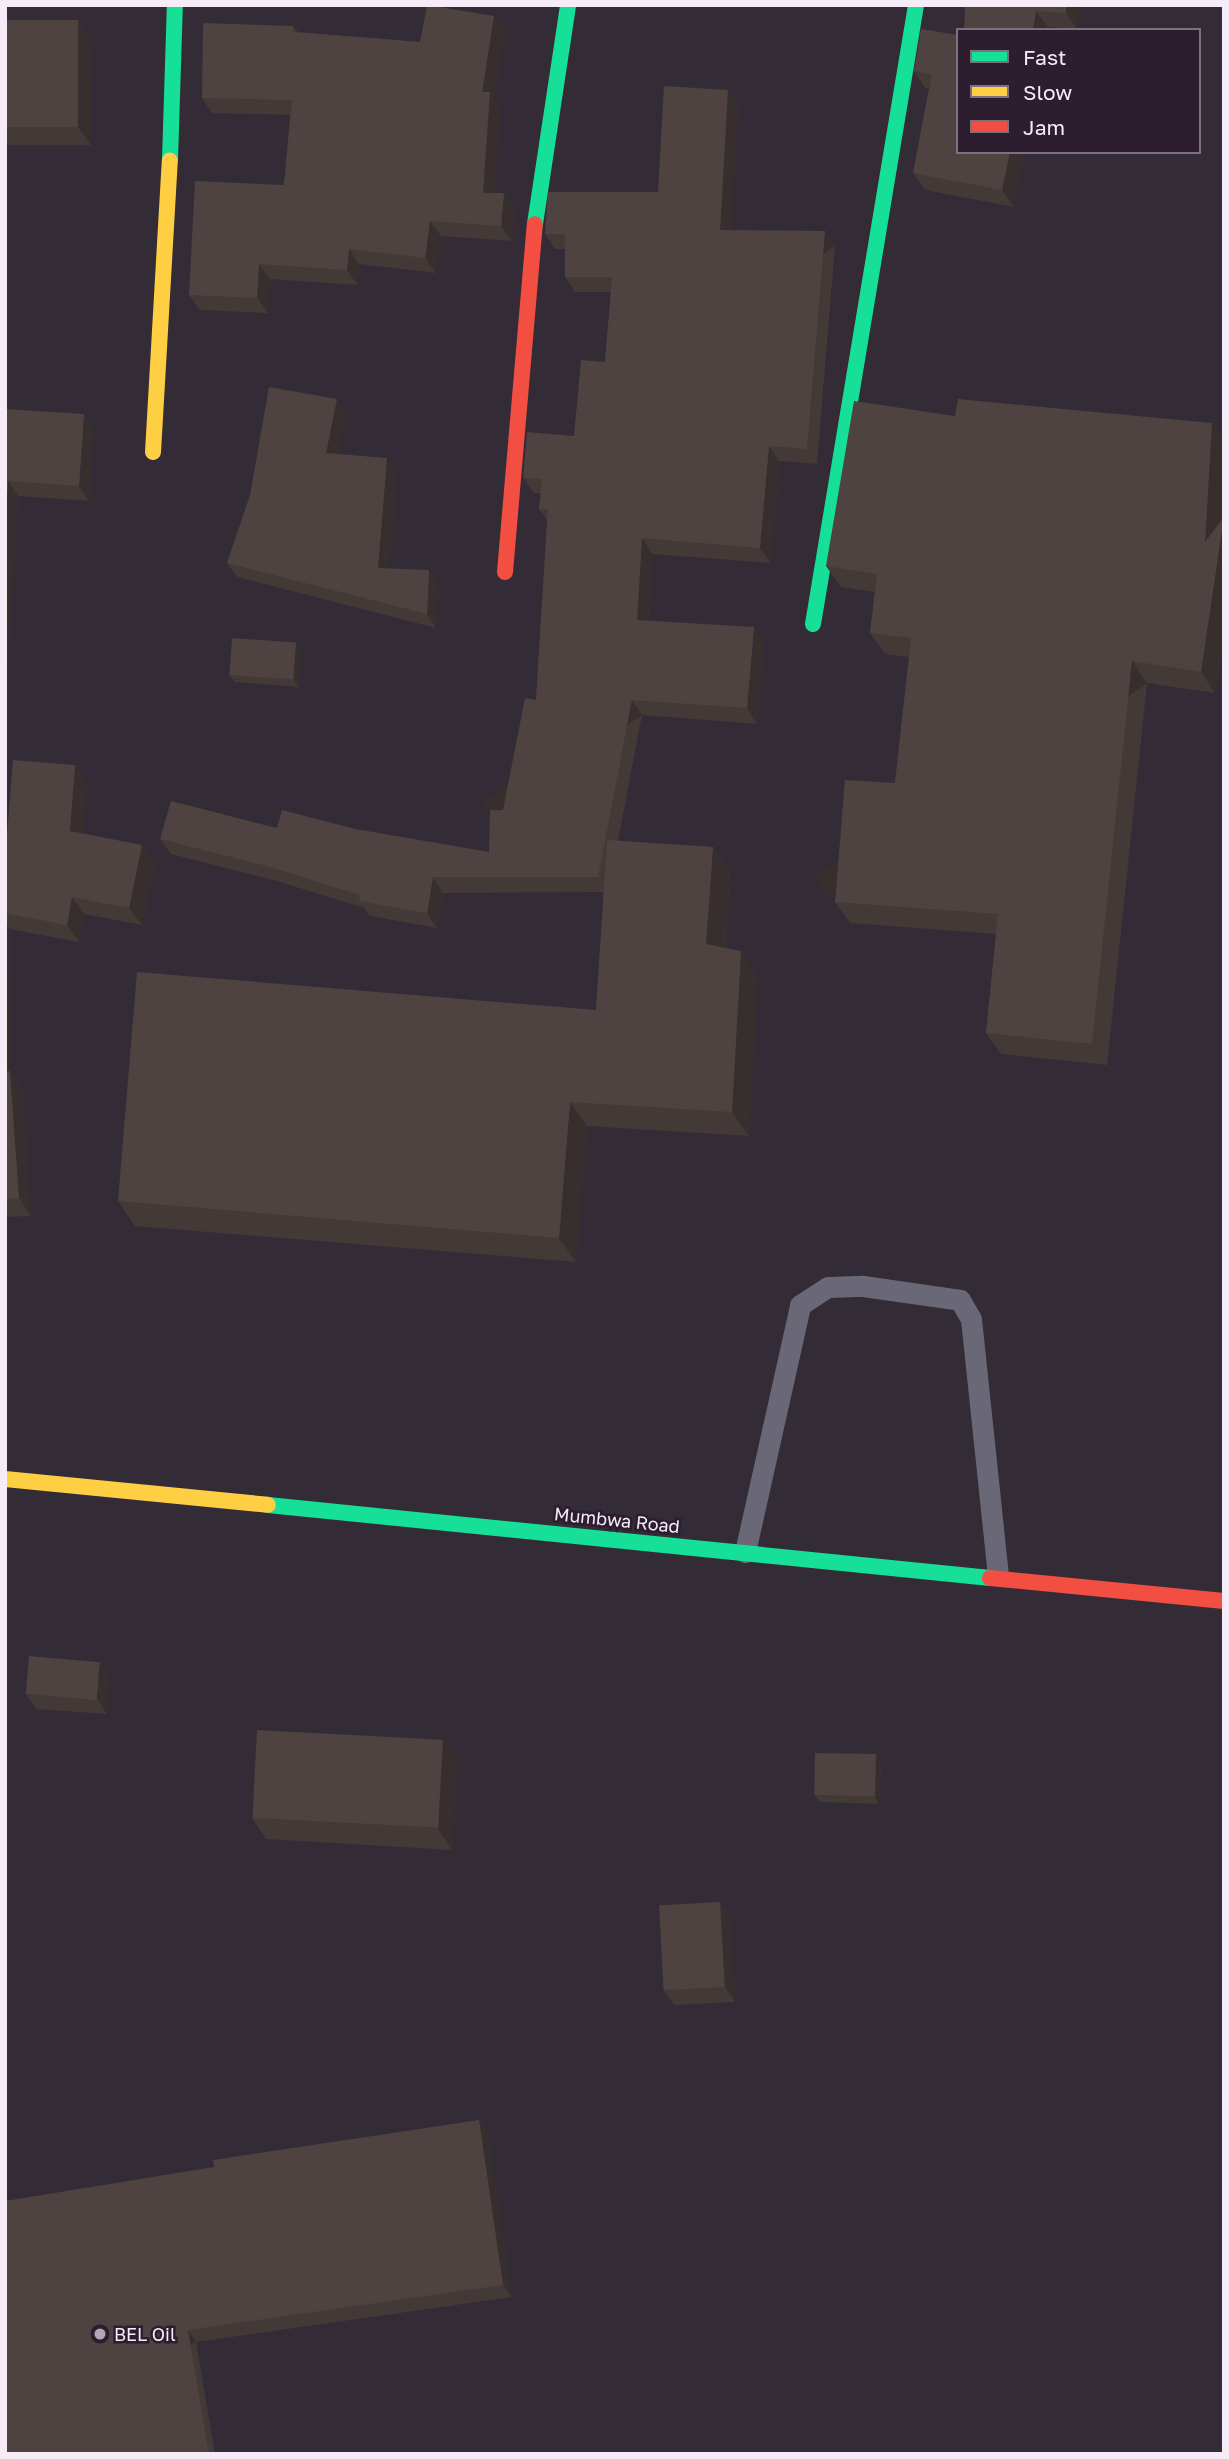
<!DOCTYPE html>
<html>
<head>
<meta charset="utf-8">
<style>
  body { margin:0 }
  #map { position:relative; width:1229px; height:2459px; overflow:hidden; background:#332b36; font-family:"Golos Text",sans-serif }
  div>[style] { position:absolute }
  .lane>* { height:21px; margin:-10.5px; padding:0 10.5px; transform-origin:10.5px; border-radius:10.5px; background:#6a6876 }
  .fast>* { height:16px; margin:-8px; padding:0 8px; transform-origin:8px; border-radius:8px; background:#16e098 }
  .slow>* { height:16px; margin:-8px; padding:0 8px; transform-origin:8px; border-radius:8px; background:#ffcf43 }
  .jam>* { height:16px; margin:-8px; padding:0 8px; transform-origin:8px; border-radius:8px; background:#f24e42 }
  .wall>* { inset:0; background:#433a37 }
  .shaded-wall>* { inset:0; background:#372f2d; transform-origin:0 0 }
  .building>* { inset:0; background:#4e4340; transform-origin:0 0 }
  .dots>* { width:19px; height:19px; translate:-50% -50%; box-sizing:border-box; border:4px solid #2c1d2f; border-radius:50% }
  span { translate:-50% -50%; white-space:nowrap; text-align:center; line-height:1.15; -webkit-text-stroke:5px #2c1d2f; paint-order:stroke }
  .street-label { font-size:18px; color:#f6ecf8 }
  .poi-label { font-size:18px; color:#f6ecf8 }
  .left { translate:0 -50%; text-align:left }
  .frame { position:absolute; inset:0; border:7px solid #f6ecf8; pointer-events:none }
  .legend { position:absolute; left:956px; top:28px; width:245px; height:126px; box-sizing:border-box; background:#2c1d2f; border:2px solid #7d707f; margin:0; padding:9px 12px; list-style:none; font-size:21px; color:#f6ecf8 }
  .legend li { display:flex; align-items:center; gap:14px; height:35px }
  .legend b { width:35px; border:2px solid #7d707f }
</style>
</head>
<body>
<div id="map">
  <div class="lane">
    <div style="left:745px;top:1552px;width:253px;rotate:-77.4deg"></div>
    <div style="left:800px;top:1305px;width:33px;rotate:-33deg"></div>
    <div style="left:828px;top:1287px;width:35px;rotate:-2deg"></div>
    <div style="left:863px;top:1286px;width:98px;rotate:8.2deg"></div>
    <div style="left:960px;top:1300px;width:22px;rotate:60deg"></div>
    <div style="left:971px;top:1319px;width:258px;rotate:84deg"></div>
  </div>
  <div class="fast">
    <div style="left:170px;top:160px;width:155px;rotate:-88.2deg"></div>
    <div style="left:535px;top:224px;width:221px;rotate:-81.4deg"></div>
    <div style="left:813px;top:624px;width:628px;rotate:-80.55deg"></div>
    <div style="left:268px;top:1505px;width:726px;rotate:5.77deg"></div>
  </div>
  <div class="slow">
    <div style="left:153px;top:452px;width:292px;rotate:-86.7deg"></div>
    <div style="left:5px;top:1479px;width:264px;rotate:5.6deg"></div>
  </div>
  <div class="jam">
    <div style="left:505px;top:572px;width:349px;rotate:-85.1deg"></div>
    <div style="left:990px;top:1578px;width:235px;rotate:5.6deg"></div>
  </div>
  <div class="wall">
    <div style="clip-path:polygon(965px 5px,1079px 5px,1077px 29px,1048px 27px)"></div>
    <div style="clip-path:polygon(5px 20px,78px 20px,90px 38px,91px 145px,5px 145px)"></div>
    <div style="clip-path:polygon(293px 26px,298px 32px,420px 42px,505px 31px,494px 98px,500px 107px,494px 193px,504px 193px,515px 208px,512px 241px,441px 236px,436px 273px,359px 264px,358px 285px,270px 279px,268px 313px,200px 310px,189px 295px,284px 185px,290px 115px,212px 113px,202px 98px)"></div>
    <div style="clip-path:polygon(958px 35px,1024px 152px,1014px 207px,925px 190px,913px 173px,929px 88px,925px 88px,914px 71px)"></div>
    <div style="clip-path:polygon(738px 105px,731px 230px,825px 231px,835px 246px,817px 464px,779px 461px,771px 563px,652px 554px,648px 621px,764px 642px,757px 724px,642px 715px,618px 841px,713px 847px,730px 871px,725px 948px,758px 976px,749px 1136px,587px 1126px,576px 1262px,135px 1226px,118px 1201px,596px 1010px,604px 892px,443px 893px,437px 928px,370px 916px,364px 908px,277px 881px,171px 854px,160px 839px,277px 828px,355px 829px,489px 852px,503px 810px,536px 700px,547px 520px,539px 509px,541px 493px,534px 493px,523px 478px,574px 436px,605px 362px,611px 292px,575px 292px,565px 277px,565px 249px,555px 249px,545px 234px,658px 192px)"></div>
    <div style="clip-path:polygon(5px 409px,94px 428px,89px 501px,18px 496px,8px 663px,5px 663px)"></div>
    <div style="clip-path:polygon(346px 413px,338px 454px,397px 472px,389px 568px,438px 584px,436px 628px,237px 577px,227px 563px)"></div>
    <div style="clip-path:polygon(955px 416px,1212px 423px,1224px 439px,1224px 500px,1223px 518px,1224px 517px,1224px 638px,1215px 693px,1147px 683px,1107px 1065px,1001px 1054px,986px 1033px,996px 934px,850px 923px,835px 902px,895px 783px,909px 657px,885px 654px,870px 633px,875px 592px,841px 587px,826px 566px)"></div>
    <div style="clip-path:polygon(296px 642px,301px 649px,299px 687px,235px 682px,229px 675px)"></div>
    <div style="clip-path:polygon(75px 765px,87px 783px,83px 834px,142px 845px,154px 863px,142px 925px,84px 914px,79px 942px,10px 929px,11px 1073px,22px 1089px,31px 1216px,5px 1217px,5px 835px,7px 835px)"></div>
    <div style="clip-path:polygon(110px 1677px,107px 1714px,36px 1709px,26px 1694px)"></div>
    <div style="clip-path:polygon(443px 1741px,457px 1761px,452px 1850px,266px 1839px,252px 1818px)"></div>
    <div style="clip-path:polygon(881px 1762px,879px 1804px,820px 1802px,815px 1795px)"></div>
    <div style="clip-path:polygon(720px 1902px,730px 1916px,735px 2002px,674px 2005px,664px 1991px)"></div>
    <div style="clip-path:polygon(479px 2120px,487px 2132px,512px 2297px,196px 2342px,215px 2454px,5px 2454px,214px 2167px)"></div>
  </div>
  <div class="shaded-wall">
    <div style="clip-path:polygon(1066px 5px,1079px 5px,1077px 29px,1066px 13px)"></div>
    <div style="clip-path:polygon(1036px 11px,1048px 27px,1048px 30px,1033px 30px)"></div>
    <div style="clip-path:polygon(494px 16px,505px 31px,494px 98px,500px 107px,493px 208px,483px 193px,482px 92px)"></div>
    <div style="clip-path:polygon(78px 20px,90px 38px,91px 145px,78px 127px)"></div>
    <div style="clip-path:polygon(728px 90px,738px 105px,731px 245px,720px 230px)"></div>
    <div style="clip-path:polygon(1010px 152px,1024px 152px,1014px 207px,1002px 190px)"></div>
    <div style="clip-path:polygon(504px 193px,515px 208px,512px 241px,501px 226px)"></div>
    <div style="clip-path:polygon(430px 221px,441px 236px,436px 273px,425px 258px)"></div>
    <div style="left:825px;top:231px;width:18px;height:219px;rotate:56deg"></div>
    <div style="clip-path:polygon(349px 249px,359px 264px,358px 285px,347px 270px)"></div>
    <div style="clip-path:polygon(259px 264px,270px 279px,268px 313px,257px 298px)"></div>
    <div style="clip-path:polygon(337px 399px,346px 413px,336px 466px,326px 453px)"></div>
    <div style="clip-path:polygon(84px 414px,94px 428px,89px 501px,79px 486px)"></div>
    <div style="clip-path:polygon(1212px 423px,1224px 439px,1224px 500px,1222px 528px,1224px 517px,1224px 638px,1215px 693px,1201px 672px,1205px 542px)"></div>
    <div style="clip-path:polygon(769px 446px,779px 461px,771px 563px,760px 548px)"></div>
    <div style="clip-path:polygon(387px 458px,397px 472px,388px 581px,378px 568px)"></div>
    <div style="clip-path:polygon(8px 481px,18px 496px,8px 663px,5px 659px,5px 531px)"></div>
    <div style="clip-path:polygon(642px 538px,652px 554px,647px 635px,637px 620px)"></div>
    <div style="clip-path:polygon(429px 570px,438px 584px,436px 628px,427px 614px)"></div>
    <div style="clip-path:polygon(754px 627px,764px 642px,757px 724px,747px 708px)"></div>
    <div style="clip-path:polygon(296px 642px,301px 649px,299px 687px,293px 679px)"></div>
    <div style="left:1132px;top:661px;width:27px;height:385px;rotate:56deg"></div>
    <div style="left:632px;top:700px;width:18px;height:180px;rotate:56deg"></div>
    <div style="clip-path:polygon(75px 765px,87px 783px,82px 849px,70px 831px)"></div>
    <div style="clip-path:polygon(142px 845px,154px 863px,142px 925px,129px 908px)"></div>
    <div style="clip-path:polygon(713px 847px,730px 871px,723px 969px,706px 944px)"></div>
    <div style="clip-path:polygon(433px 877px,443px 893px,437px 928px,427px 913px)"></div>
    <div style="clip-path:polygon(72px 897px,84px 914px,79px 942px,67px 925px)"></div>
    <div style="clip-path:polygon(5px 922px,10px 929px,11px 1073px,22px 1089px,31px 1216px,19px 1198px,5px 1080px)"></div>
    <div style="clip-path:polygon(741px 951px,758px 976px,749px 1136px,732px 1112px)"></div>
    <div style="clip-path:polygon(570px 1102px,587px 1126px,576px 1262px,559px 1238px)"></div>
    <div style="clip-path:polygon(100px 1662px,110px 1677px,107px 1714px,97px 1699px)"></div>
    <div style="clip-path:polygon(443px 1741px,457px 1761px,452px 1850px,438px 1829px)"></div>
    <div style="clip-path:polygon(876px 1754px,881px 1762px,879px 1804px,874px 1796px)"></div>
    <div style="clip-path:polygon(720px 1902px,730px 1916px,735px 2002px,725px 1987px)"></div>
    <div style="clip-path:polygon(479px 2120px,487px 2132px,512px 2297px,503px 2285px)"></div>
    <div style="left:188px;top:2330px;width:14px;height:126px;rotate:56deg"></div>
  </div>
  <div class="building">
    <div style="clip-path:polygon(427px 5px,494px 16px,482px 92px,490px 92px,483px 193px,504px 193px,501px 226px,430px 221px,425px 258px,349px 249px,347px 270px,259px 264px,257px 298px,189px 295px,195px 181px,284px 185px,292px 100px,202px 98px,203px 23px,293px 26px,293px 32px,420px 42px)"></div>
    <div style="clip-path:polygon(965px 5px,1066px 5px,1066px 13px,1036px 11px,1033px 30px,964px 30px)"></div>
    <div style="left:5px;top:20px;width:73px;height:107px"></div>
    <div style="clip-path:polygon(921px 29px,958px 35px,958px 152px,1010px 152px,1002px 190px,913px 173px,932px 74px,914px 71px)"></div>
    <div style="clip-path:polygon(664px 86px,728px 90px,720px 230px,825px 231px,807px 449px,769px 446px,760px 548px,642px 538px,637px 620px,754px 627px,747px 708px,632px 700px,598px 877px,433px 877px,427px 913px,359px 901px,360px 895px,267px 866px,160px 839px,171px 801px,277px 828px,282px 810px,355px 829px,489px 852px,490px 810px,503px 810px,525px 698px,536px 700px,548px 509px,539px 509px,542px 479px,523px 478px,527px 432px,574px 436px,581px 360px,605px 362px,612px 277px,565px 277px,565px 234px,545px 234px,548px 192px,658px 192px)"></div>
    <div style="clip-path:polygon(269px 387px,337px 399px,326px 453px,387px 458px,378px 568px,429px 570px,427px 614px,227px 563px,250px 495px)"></div>
    <div style="clip-path:polygon(958px 399px,1212px 423px,1205px 542px,1224px 517px,1201px 672px,1132px 661px,1092px 1044px,986px 1033px,998px 914px,835px 902px,845px 780px,895px 783px,911px 638px,870px 633px,877px 574px,826px 566px,854px 401px,955px 416px)"></div>
    <div style="clip-path:polygon(5px 409px,84px 414px,79px 486px,8px 481px,5px 531px)"></div>
    <div style="left:232px;top:638px;width:64px;height:37px;rotate:4deg"></div>
    <div style="clip-path:polygon(13px 760px,75px 765px,70px 831px,142px 845px,129px 908px,72px 897px,67px 925px,5px 913px,5px 835px,7px 835px)"></div>
    <div style="clip-path:polygon(607px 840px,713px 847px,706px 944px,741px 951px,732px 1112px,570px 1102px,559px 1238px,118px 1201px,137px 972px,596px 1010px)"></div>
    <div style="clip-path:polygon(10px 1071px,19px 1198px,5px 1199px,5px 1072px)"></div>
    <div style="left:29px;top:1656px;width:71px;height:38px;rotate:5deg"></div>
    <div style="left:257px;top:1730px;width:186px;height:88px;rotate:3deg"></div>
    <div style="left:815px;top:1753px;width:61px;height:42px;rotate:1deg"></div>
    <div style="left:720px;top:1902px;width:85px;height:61px;rotate:87deg"></div>
    <div style="clip-path:polygon(479px 2120px,503px 2285px,188px 2330px,209px 2454px,5px 2454px,5px 2201px,214px 2167px,213px 2160px)"></div>
  </div>
  <div class="dots">
    <div style="left:100px;top:2334px;background:#b2a8b4"></div>
  </div>
  <div class="street-label">
    <span style="left:617px;top:1520px;rotate:6deg">Mumbwa Road</span>
  </div>
  <div class="poi-label">
    <span class="left" style="left:114px;top:2334px">BEL Oil</span>
  </div>
  <div class="frame"></div>
  <ul class="legend">
  <li><b style="height:9px;background:#16e098"></b>Fast</li>
  <li><b style="height:9px;background:#ffcf43"></b>Slow</li>
  <li><b style="height:9px;background:#f24e42"></b>Jam</li>
  </ul>
</div>
</body>
</html>
